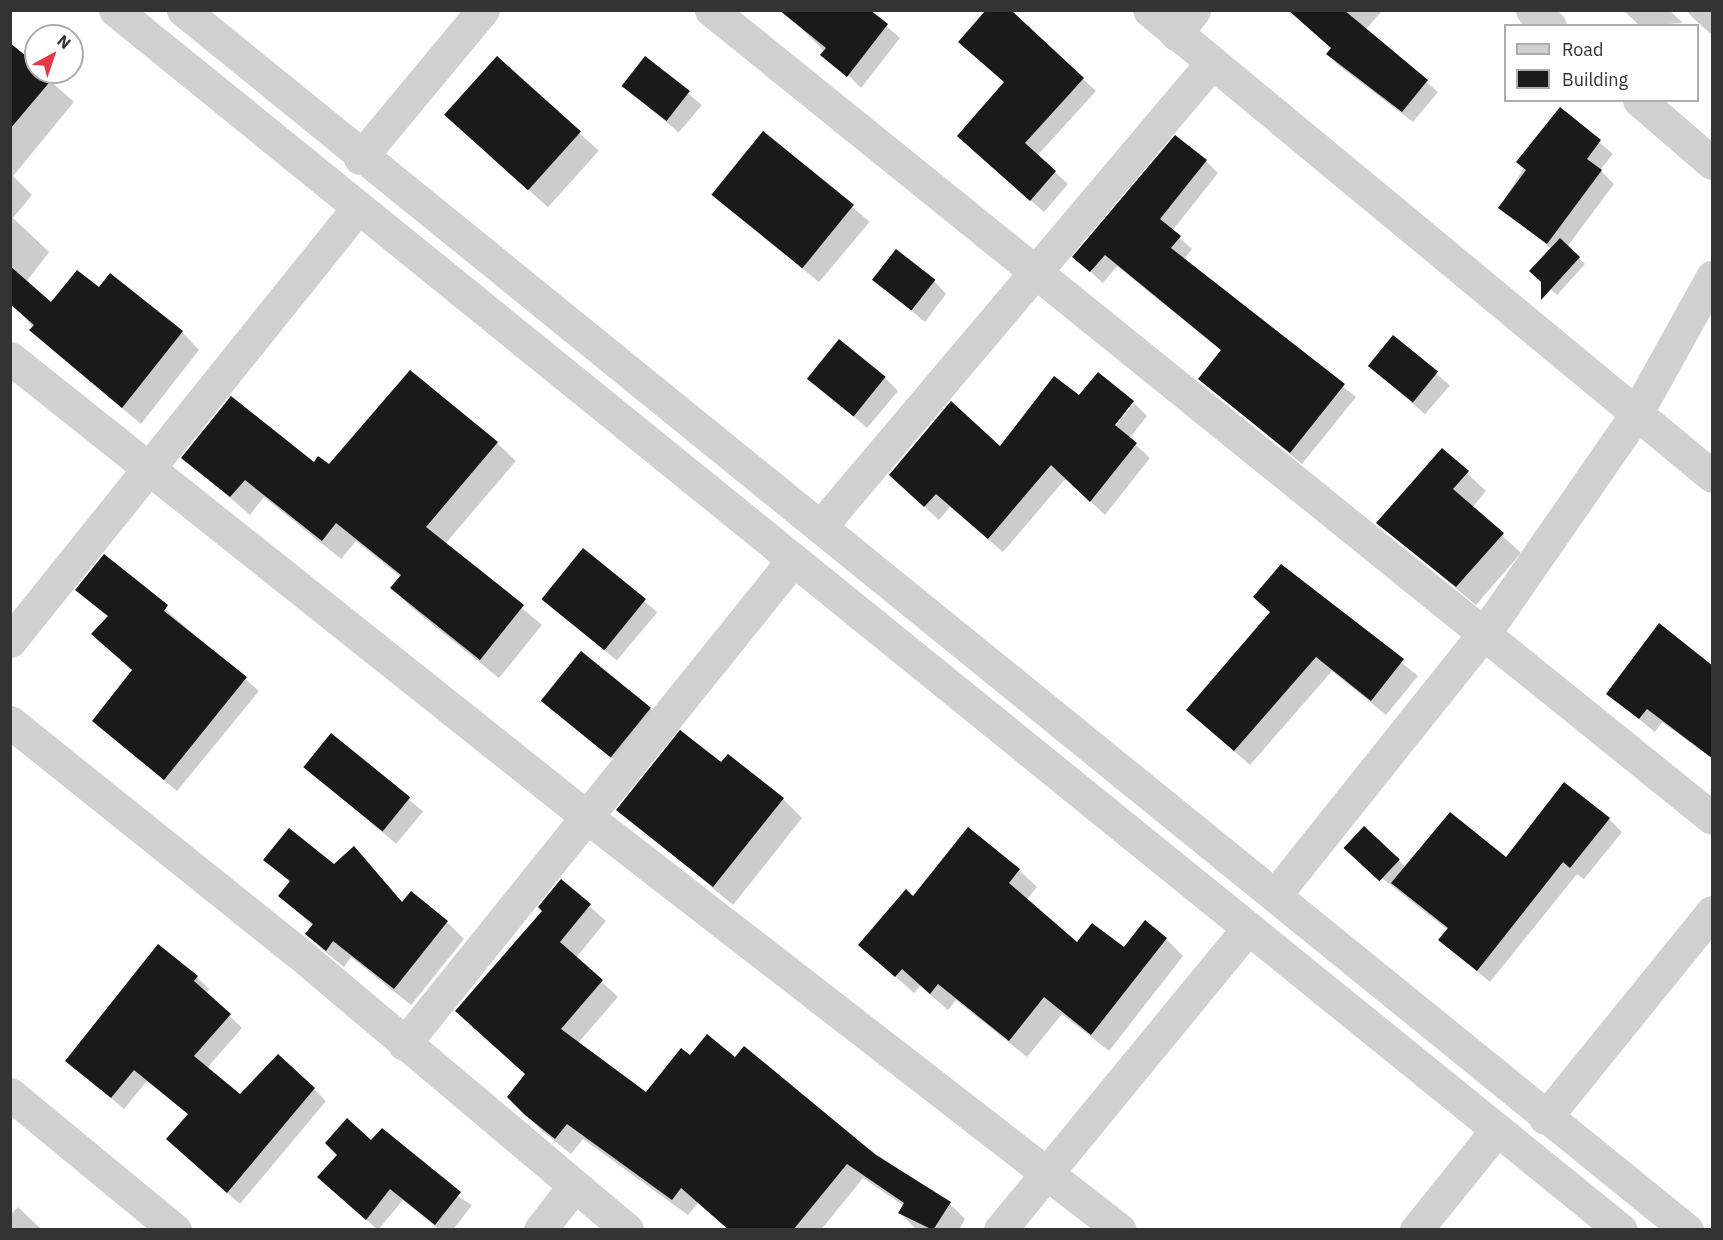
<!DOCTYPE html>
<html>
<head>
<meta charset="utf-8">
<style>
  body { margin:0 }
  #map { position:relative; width:1723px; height:1240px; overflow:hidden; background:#fff; font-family:"IBM Plex Sans",sans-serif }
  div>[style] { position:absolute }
  .shadow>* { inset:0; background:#0003; transform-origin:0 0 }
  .building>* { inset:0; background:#1a1a1a; transform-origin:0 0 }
  .minor>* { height:33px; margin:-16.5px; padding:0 16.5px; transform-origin:16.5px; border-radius:16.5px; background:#d0d0d0 }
  .tertiary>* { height:33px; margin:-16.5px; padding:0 16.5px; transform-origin:16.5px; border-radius:16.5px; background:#d0d0d0 }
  span { translate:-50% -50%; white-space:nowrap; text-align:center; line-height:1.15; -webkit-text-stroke:6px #fff; paint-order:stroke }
  .frame { position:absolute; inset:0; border:12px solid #333; pointer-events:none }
  .legend { position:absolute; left:1504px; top:24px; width:195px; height:78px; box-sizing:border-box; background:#fff; border:2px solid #adadad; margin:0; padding:8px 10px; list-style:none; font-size:18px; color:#333 }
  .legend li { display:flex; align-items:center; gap:12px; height:30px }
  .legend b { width:30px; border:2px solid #adadad }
  .north { position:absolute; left:24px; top:24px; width:60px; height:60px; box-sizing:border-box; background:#fff; border:2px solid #adadad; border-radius:50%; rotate:40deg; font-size:16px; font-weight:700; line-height:24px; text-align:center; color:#333 }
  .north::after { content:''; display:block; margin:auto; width:21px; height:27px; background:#e63946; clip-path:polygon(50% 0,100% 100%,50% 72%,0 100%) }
</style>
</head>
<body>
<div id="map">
  <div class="shadow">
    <div style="clip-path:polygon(868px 10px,900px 38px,861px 88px,793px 20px)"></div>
    <div style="clip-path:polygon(1289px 10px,1383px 10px,1365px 30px,1438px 92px,1413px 122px,1338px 65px,1328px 54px,1333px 49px)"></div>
    <div style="clip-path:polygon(1623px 10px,1669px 10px,1683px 23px,1640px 26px)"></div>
    <div style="clip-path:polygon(1686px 10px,1712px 10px,1712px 35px,1693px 18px)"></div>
    <div style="clip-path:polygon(10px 45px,74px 102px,13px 176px,32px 195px,13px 218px,49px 252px,27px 281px,10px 279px)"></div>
    <div style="left:646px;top:58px;width:73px;height:36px;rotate:40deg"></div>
    <div style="left:497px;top:59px;width:137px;height:76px;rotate:42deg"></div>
    <div style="clip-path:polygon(1083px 79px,1096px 91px,1037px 156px,1068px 184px,1044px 212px,971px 149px)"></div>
    <div style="clip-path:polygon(1560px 109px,1613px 154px,1600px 170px,1614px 184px,1567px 247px,1585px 264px,1557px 295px,1537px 277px,1552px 249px,1500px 207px)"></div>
    <div style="left:764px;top:133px;width:138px;height:79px;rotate:40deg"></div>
    <div style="clip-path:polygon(1206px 161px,1218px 173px,1172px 231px,1192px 249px,1183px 260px,1356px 397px,1302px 464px,1200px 379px,1222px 351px,1117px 266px,1103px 283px,1074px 257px)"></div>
    <div style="clip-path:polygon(874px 279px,934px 281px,946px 294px,925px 322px)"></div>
    <div style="clip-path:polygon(99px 289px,182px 332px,199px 350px,141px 424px,49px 347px,18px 309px)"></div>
    <div style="left:1394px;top:337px;width:74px;height:38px;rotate:41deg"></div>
    <div style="clip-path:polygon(809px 378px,885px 378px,898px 391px,867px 428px)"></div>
    <div style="clip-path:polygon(1134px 403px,1147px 416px,1129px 439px,1150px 458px,1105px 515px,1066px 478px,1003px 552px,950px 507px,939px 520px,905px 489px,1000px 448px,1111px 432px)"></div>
    <div style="clip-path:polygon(497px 443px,516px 461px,445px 544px,542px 625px,499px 678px,411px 607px,392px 588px,401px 577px,356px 541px,341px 559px,264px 497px,250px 515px,183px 457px,329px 466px)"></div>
    <div style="clip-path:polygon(1442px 450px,1486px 491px,1472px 508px,1521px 553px,1476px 605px,1378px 523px)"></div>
    <div style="left:583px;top:550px;width:97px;height:63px;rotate:40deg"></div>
    <div style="clip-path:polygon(104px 556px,259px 691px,177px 791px,94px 721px,133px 671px,108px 617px,77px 590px)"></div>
    <div style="clip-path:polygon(1282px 566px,1418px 676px,1386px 715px,1332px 671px,1250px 765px,1188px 710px,1272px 613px)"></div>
    <div style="clip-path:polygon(1712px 670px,1712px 758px,1662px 722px,1655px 732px,1608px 694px)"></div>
    <div style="clip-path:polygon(543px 701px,650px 708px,662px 721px,624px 768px)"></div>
    <div style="left:332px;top:735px;width:119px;height:42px;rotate:40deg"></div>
    <div style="clip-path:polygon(721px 764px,783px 799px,802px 818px,733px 905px,619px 809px)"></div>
    <div style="clip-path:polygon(1609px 819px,1622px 832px,1584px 879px,1577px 874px,1490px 982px,1440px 940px,1448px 930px,1359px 860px,1364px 828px,1406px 867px,1506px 859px)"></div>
    <div style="clip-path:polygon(354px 849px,403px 903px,447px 922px,464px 939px,411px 1005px,351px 957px,344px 967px,324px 951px,307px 934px,313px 926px,280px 896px,291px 883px,265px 859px,334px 866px)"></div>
    <div style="clip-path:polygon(1019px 870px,1037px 887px,1026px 900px,1077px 944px,1124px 949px,1166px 939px,1183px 956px,1109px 1051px,1062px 1014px,1027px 1057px,956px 1000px,948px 1010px,920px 986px,914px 993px,860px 945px,913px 898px)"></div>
    <div style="clip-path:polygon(561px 881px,606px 921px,576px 958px,618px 997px,578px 1043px,647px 1094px,690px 1057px,736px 1059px,950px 1204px,965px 1219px,959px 1230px,917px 1230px,900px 1213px,904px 1206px,863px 1178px,821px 1230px,729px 1230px,698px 1203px,688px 1215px,583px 1139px,571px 1154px,542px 1131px,509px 1097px,526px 1074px,544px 911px)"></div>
    <div style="clip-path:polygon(197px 977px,209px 989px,206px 994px,242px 1028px,207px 1068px,241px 1096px,314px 1089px,326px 1101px,240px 1204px,180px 1151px,189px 1115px,147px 1081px,124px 1109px,67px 1060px)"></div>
    <div style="clip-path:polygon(371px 1143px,472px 1205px,453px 1230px,440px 1230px,403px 1200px,378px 1230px,331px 1189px,339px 1155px)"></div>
    <div style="clip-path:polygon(18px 1207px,42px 1230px,10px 1230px,10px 1215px)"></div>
  </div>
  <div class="building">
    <div style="clip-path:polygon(779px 10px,870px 10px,888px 24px,847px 77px,820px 55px,826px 48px)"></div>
    <div style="clip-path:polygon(986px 10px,1011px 10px,1084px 78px,1025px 143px,1056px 171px,1030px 201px,957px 136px,1004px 82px,958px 42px)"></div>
    <div style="clip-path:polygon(1288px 10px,1344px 10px,1428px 80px,1402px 112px,1326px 54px,1331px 48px)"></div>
    <div style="clip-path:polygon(10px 43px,36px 64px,36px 72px,53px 78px,10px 129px)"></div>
    <div style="left:497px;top:56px;width:113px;height:79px;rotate:42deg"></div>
    <div style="left:645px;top:56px;width:57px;height:38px;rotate:38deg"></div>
    <div style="clip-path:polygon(1560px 107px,1601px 140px,1587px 159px,1602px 170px,1547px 244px,1498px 208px,1526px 170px,1516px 162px)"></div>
    <div style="left:763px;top:131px;width:117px;height:82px;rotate:39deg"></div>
    <div style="clip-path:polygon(1175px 135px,1207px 160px,1160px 219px,1181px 236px,1171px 248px,1345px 384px,1290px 453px,1198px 379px,1221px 350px,1105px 255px,1090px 272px,1072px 257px)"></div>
    <div style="clip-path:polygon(1560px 238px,1580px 257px,1541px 300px,1541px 282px,1529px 271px)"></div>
    <div style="left:896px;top:249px;width:50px;height:39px;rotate:38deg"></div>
    <div style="clip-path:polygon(10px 266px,51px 302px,77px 270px,99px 287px,110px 273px,183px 331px,122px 408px,29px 330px,34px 325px,10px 304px)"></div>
    <div style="left:1393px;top:335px;width:58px;height:40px;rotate:39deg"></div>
    <div style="left:839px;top:339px;width:60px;height:51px;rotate:39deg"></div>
    <div style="clip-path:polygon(410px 370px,498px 442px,426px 527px,524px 605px,480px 660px,390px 588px,401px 575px,336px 523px,322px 541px,245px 480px,230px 497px,181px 458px,231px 396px,314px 462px,318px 456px,329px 464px)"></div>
    <div style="clip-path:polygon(1098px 372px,1134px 401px,1115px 425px,1137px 443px,1090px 502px,1051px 465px,988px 539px,936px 494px,924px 507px,889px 475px,951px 401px,1000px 446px,1054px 376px,1079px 395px)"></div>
    <div style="clip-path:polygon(1442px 448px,1469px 471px,1453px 489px,1504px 533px,1456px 587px,1376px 523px)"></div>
    <div style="left:583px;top:548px;width:81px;height:66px;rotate:39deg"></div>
    <div style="clip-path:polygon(104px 554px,168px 605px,164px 611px,247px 677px,164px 780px,92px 721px,132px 670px,91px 634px,108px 616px,75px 590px)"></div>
    <div style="clip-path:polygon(1281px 564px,1404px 659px,1371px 701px,1316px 657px,1234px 751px,1186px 710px,1270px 612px,1253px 597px)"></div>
    <div style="clip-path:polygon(1659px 623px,1713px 666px,1713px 759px,1647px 709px,1639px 719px,1606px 694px)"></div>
    <div style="left:581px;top:651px;width:90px;height:64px;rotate:39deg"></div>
    <div style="clip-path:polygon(680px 730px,721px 762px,728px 754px,784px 798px,713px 887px,616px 810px)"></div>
    <div style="left:331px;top:733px;width:102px;height:44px;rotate:39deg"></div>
    <div style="clip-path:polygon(1564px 782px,1610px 818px,1570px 868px,1563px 862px,1477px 971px,1438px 940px,1448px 928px,1391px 883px,1450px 812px,1506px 857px)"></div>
    <div style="left:1364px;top:826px;width:49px;height:30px;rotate:43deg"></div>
    <div style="clip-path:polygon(968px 827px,1020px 869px,1009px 883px,1077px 942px,1092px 923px,1124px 947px,1145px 920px,1167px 938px,1091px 1035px,1044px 997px,1009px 1041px,938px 984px,930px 994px,902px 969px,895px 977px,858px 945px,906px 889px,913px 896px)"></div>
    <div style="clip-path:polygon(289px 828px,334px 864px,354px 846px,402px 902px,411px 891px,448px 921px,394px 989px,333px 941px,326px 951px,305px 934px,313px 924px,278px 896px,290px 881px,263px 860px)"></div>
    <div style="clip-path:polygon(561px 879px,591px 904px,560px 942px,603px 980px,561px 1029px,646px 1092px,681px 1048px,690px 1055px,707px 1034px,735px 1057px,744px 1046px,876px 1155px,951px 1202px,933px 1230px,898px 1213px,904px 1203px,847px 1164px,793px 1230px,729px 1230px,681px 1188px,672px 1200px,567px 1124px,555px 1139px,525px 1115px,507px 1097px,525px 1074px,455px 1011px,542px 911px,538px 907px)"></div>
    <div style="clip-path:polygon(158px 944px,198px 976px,194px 981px,231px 1014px,194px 1056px,240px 1094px,278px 1054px,315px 1088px,227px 1193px,166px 1139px,188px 1114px,134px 1070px,111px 1098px,65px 1061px)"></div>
    <div style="clip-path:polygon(347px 1118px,371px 1140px,382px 1128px,461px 1192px,435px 1225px,390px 1189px,366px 1220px,317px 1177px,337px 1155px,325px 1143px)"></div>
  </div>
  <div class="minor">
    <div style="left:711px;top:10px;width:1286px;rotate:38.91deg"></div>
    <div style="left:1149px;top:10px;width:731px;rotate:39.61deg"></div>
    <div style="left:1532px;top:10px;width:24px;rotate:42deg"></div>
    <div style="left:1176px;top:34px;width:30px;rotate:-53deg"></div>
    <div style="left:1639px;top:100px;width:96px;rotate:40.8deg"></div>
    <div style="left:360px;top:158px;width:192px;rotate:-50.3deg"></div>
    <div style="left:10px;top:358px;width:737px;rotate:38.5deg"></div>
    <div style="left:587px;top:817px;width:674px;rotate:37.77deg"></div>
    <div style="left:820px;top:527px;width:605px;rotate:-49.83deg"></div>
    <div style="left:10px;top:641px;width:553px;rotate:-51.24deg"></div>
    <div style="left:10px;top:722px;width:365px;rotate:38.7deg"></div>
    <div style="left:295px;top:950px;width:434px;rotate:40.1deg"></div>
    <div style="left:1275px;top:895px;width:338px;rotate:-51.4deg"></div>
    <div style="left:1486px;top:631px;width:264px;rotate:-55.3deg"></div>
    <div style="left:1636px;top:414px;width:157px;rotate:-61deg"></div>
    <div style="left:404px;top:1044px;width:621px;rotate:-51.21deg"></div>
    <div style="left:10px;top:1094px;width:214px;rotate:39.5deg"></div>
    <div style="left:1545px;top:1118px;width:265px;rotate:-51deg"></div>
    <div style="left:540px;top:1230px;width:56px;rotate:-52.3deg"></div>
    <div style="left:1000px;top:1230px;width:391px;rotate:-50.6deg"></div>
    <div style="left:1416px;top:1230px;width:127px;rotate:-51.1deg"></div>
  </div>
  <div class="tertiary">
    <div style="left:115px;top:10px;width:1938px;rotate:39.01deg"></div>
    <div style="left:183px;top:10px;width:1937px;rotate:39.05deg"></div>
  </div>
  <div class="frame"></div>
  <ul class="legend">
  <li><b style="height:8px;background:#d0d0d0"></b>Road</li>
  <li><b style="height:16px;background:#1a1a1a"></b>Building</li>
  </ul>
  <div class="north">N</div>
</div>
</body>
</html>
